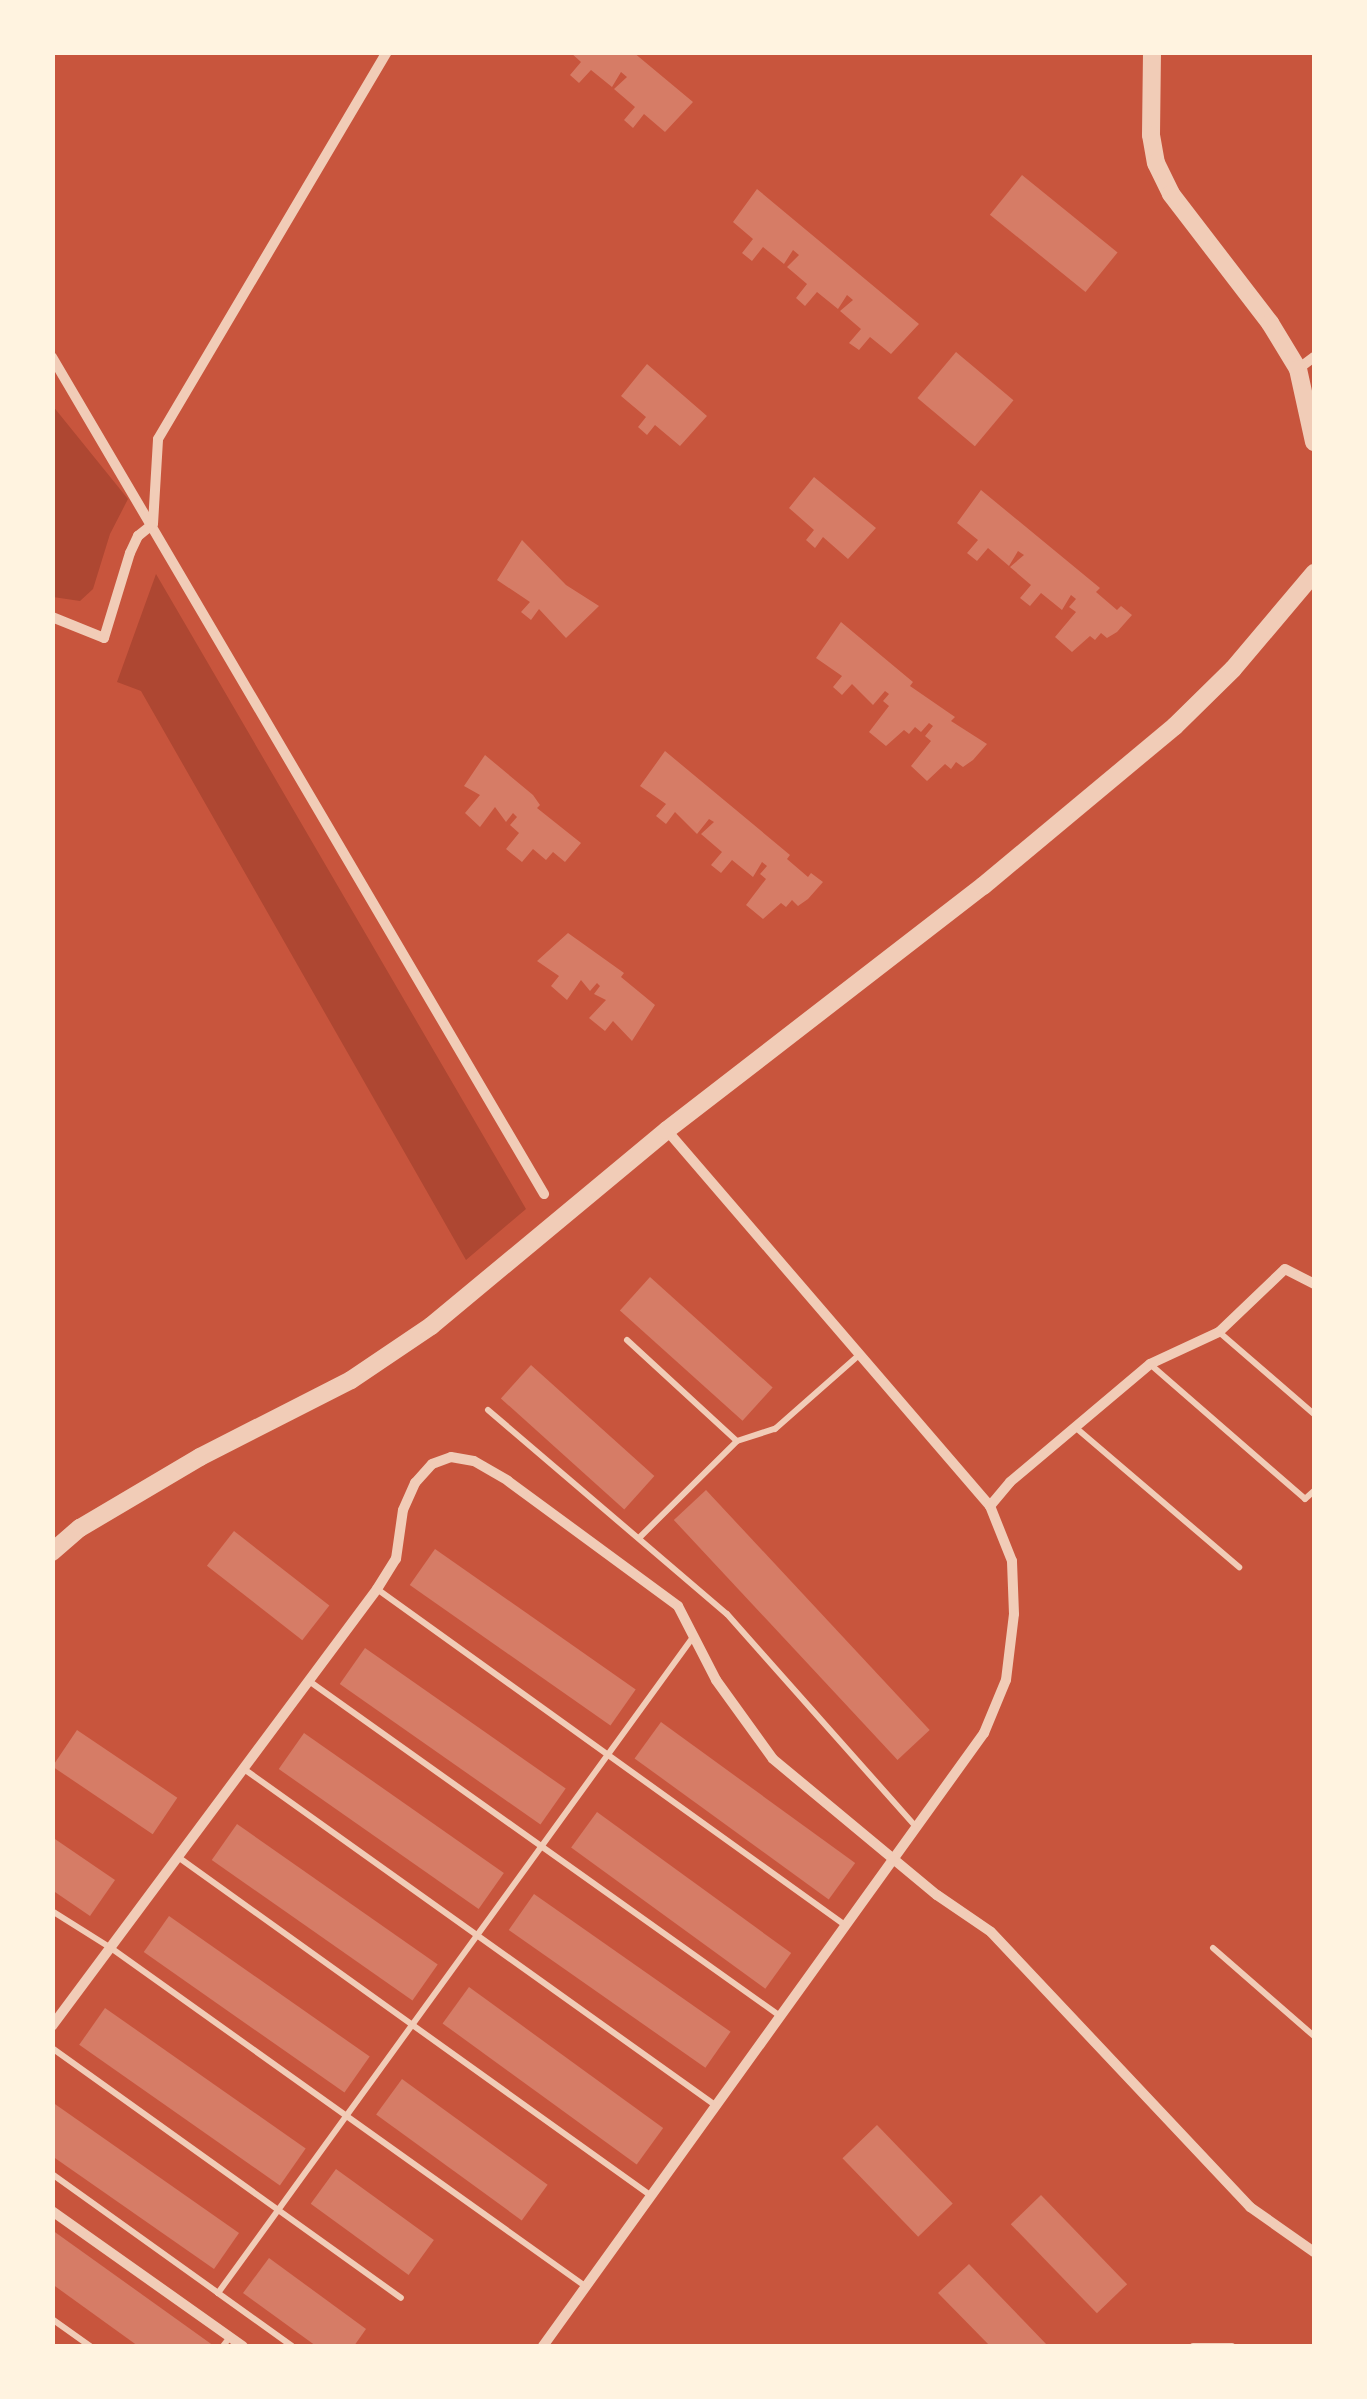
<!DOCTYPE html>
<html>
<head>
<meta charset="utf-8">
<style>
  body { margin:0 }
  #map { position:relative; width:1367px; height:2399px; overflow:hidden; background:#c8553d; font-family:Helvetica,sans-serif }
  div>[style] { position:absolute }
  .green>* { inset:0; background:#ae4732 }
  .building>* { inset:0; background:#d67c66; transform-origin:0 0 }
  .service>* { height:6px; margin:-3px; padding:0 3px; transform-origin:3px; border-radius:3px; background:#f1ccb7 }
  .minor>* { height:10px; margin:-5px; padding:0 5px; transform-origin:5px; border-radius:5px; background:#f1ccb7 }
  .tertiary>* { height:18px; margin:-9px; padding:0 9px; transform-origin:9px; border-radius:9px; background:#f1ccb7 }
  span { translate:-50% -50%; white-space:nowrap; text-align:center; line-height:1.15; -webkit-text-stroke:10px #fff3e0; paint-order:stroke }
  .frame { position:absolute; inset:0; border:55px solid #fff3e0; pointer-events:none }
</style>
</head>
<body>
<div id="map">
  <div class="green">
    <div style="clip-path:polygon(52px 405px,128px 499px,110px 534px,93px 589px,80px 601px,53px 597px)"></div>
    <div style="clip-path:polygon(156px 574px,526px 1209px,466px 1260px,141px 691px,117px 682px)"></div>
  </div>
  <div class="building">
    <div style="clip-path:polygon(570px 52px,633px 52px,693px 102px,665px 132px,644px 114px,633px 128px,624px 120px,635px 107px,614px 89px,627px 77px,621px 72px,612px 87px,591px 70px,579px 83px,570px 75px,581px 62px)"></div>
    <div style="left:1022px;top:175px;width:123px;height:51px;rotate:39deg"></div>
    <div style="clip-path:polygon(757px 189px,919px 324px,891px 354px,870px 337px,859px 350px,849px 343px,861px 329px,840px 311px,853px 300px,847px 295px,838px 309px,817px 292px,805px 306px,796px 298px,807px 284px,787px 267px,799px 255px,793px 250px,784px 264px,763px 247px,752px 261px,742px 253px,753px 239px,733px 222px)"></div>
    <div style="left:956px;top:352px;width:75px;height:60px;rotate:40deg"></div>
    <div style="clip-path:polygon(647px 364px,707px 416px,680px 446px,655px 425px,647px 435px,638px 427px,646px 417px,621px 396px)"></div>
    <div style="clip-path:polygon(814px 477px,876px 528px,848px 559px,823px 537px,815px 548px,806px 540px,814px 530px,789px 508px)"></div>
    <div style="clip-path:polygon(981px 490px,1100px 588px,1096px 592px,1117px 610px,1121px 606px,1132px 615px,1117px 632px,1107px 638px,1101px 633px,1095px 640px,1090px 636px,1072px 652px,1055px 637px,1076px 612px,1069px 607px,1076px 599px,1071px 595px,1062px 610px,1041px 593px,1030px 606px,1020px 598px,1031px 585px,1010px 567px,1024px 555px,1018px 551px,1009px 566px,988px 548px,977px 561px,967px 553px,978px 540px,957px 523px)"></div>
    <div style="clip-path:polygon(522px 540px,566px 585px,599px 606px,566px 638px,539px 609px,531px 620px,521px 612px,530px 602px,497px 580px)"></div>
    <div style="clip-path:polygon(841px 622px,913px 682px,910px 686px,955px 717px,951px 721px,987px 744px,973px 760px,963px 767px,956px 762px,951px 769px,945px 764px,927px 781px,911px 766px,931px 741px,925px 736px,933px 726px,929px 723px,921px 732px,915px 727px,909px 734px,904px 730px,886px 746px,869px 732px,889px 706px,883px 701px,889px 694px,885px 691px,873px 705px,852px 684px,842px 695px,833px 687px,842px 676px,816px 658px)"></div>
    <div style="clip-path:polygon(665px 751px,790px 855px,787px 859px,808px 877px,811px 873px,823px 882px,808px 899px,798px 906px,792px 900px,786px 907px,781px 903px,763px 919px,746px 905px,766px 879px,760px 874px,767px 866px,762px 862px,753px 877px,732px 860px,721px 873px,711px 865px,722px 852px,701px 834px,714px 822px,709px 819px,697px 834px,675px 812px,666px 824px,656px 816px,666px 804px,640px 786px)"></div>
    <div style="clip-path:polygon(485px 755px,533px 795px,540px 805px,537px 808px,581px 843px,565px 862px,553px 852px,546px 860px,533px 849px,522px 862px,506px 849px,519px 833px,510px 825px,517px 817px,513px 813px,506px 822px,495px 807px,480px 827px,465px 813px,480px 795px,464px 786px)"></div>
    <div style="clip-path:polygon(568px 933px,624px 973px,621px 977px,655px 1005px,632px 1041px,613px 1021px,605px 1031px,589px 1018px,606px 1000px,594px 994px,600px 986px,597px 983px,590px 991px,581px 980px,567px 1000px,551px 986px,559px 976px,537px 961px)"></div>
    <div style="left:650px;top:1277px;width:165px;height:45px;rotate:42deg"></div>
    <div style="left:531px;top:1365px;width:166px;height:45px;rotate:42deg"></div>
    <div style="left:706px;top:1490px;width:328px;height:44px;rotate:47deg"></div>
    <div style="left:234px;top:1531px;width:121px;height:44px;rotate:38deg"></div>
    <div style="left:435px;top:1549px;width:245px;height:44px;rotate:35deg"></div>
    <div style="left:365px;top:1648px;width:245px;height:44px;rotate:35deg"></div>
    <div style="left:661px;top:1722px;width:240px;height:45px;rotate:36deg"></div>
    <div style="left:77px;top:1730px;width:121px;height:44px;rotate:34deg"></div>
    <div style="left:304px;top:1733px;width:244px;height:44px;rotate:35deg"></div>
    <div style="left:597px;top:1812px;width:240px;height:44px;rotate:36deg"></div>
    <div style="left:237px;top:1824px;width:245px;height:44px;rotate:35deg"></div>
    <div style="clip-path:polygon(52px 1837px,115px 1880px,90px 1916px,52px 1890px)"></div>
    <div style="left:534px;top:1894px;width:240px;height:44px;rotate:35deg"></div>
    <div style="left:169px;top:1916px;width:245px;height:44px;rotate:35deg"></div>
    <div style="left:469px;top:1987px;width:240px;height:45px;rotate:36deg"></div>
    <div style="left:105px;top:2008px;width:245px;height:45px;rotate:35deg"></div>
    <div style="left:402px;top:2079px;width:180px;height:44px;rotate:36deg"></div>
    <div style="clip-path:polygon(52px 2102px,239px 2233px,214px 2269px,52px 2156px)"></div>
    <div style="left:877px;top:2125px;width:109px;height:48px;rotate:46deg"></div>
    <div style="left:336px;top:2169px;width:121px;height:43px;rotate:36deg"></div>
    <div style="left:1041px;top:2195px;width:124px;height:42px;rotate:46deg"></div>
    <div style="clip-path:polygon(52px 2230px,214px 2346px,138px 2346px,52px 2284px)"></div>
    <div style="clip-path:polygon(269px 2258px,366px 2329px,354px 2346px,316px 2346px,243px 2293px)"></div>
    <div style="clip-path:polygon(969px 2264px,1048px 2346px,990px 2346px,938px 2293px)"></div>
  </div>
  <div class="service">
    <div style="left:1219px;top:1332px;width:125px;rotate:40.8deg"></div>
    <div style="left:627px;top:1340px;width:149px;rotate:42.6deg"></div>
    <div style="left:1151px;top:1365px;width:204px;rotate:41deg"></div>
    <div style="left:1305px;top:1499px;width:12px;rotate:-42deg"></div>
    <div style="left:488px;top:1410px;width:314px;rotate:40.5deg"></div>
    <div style="left:727px;top:1614px;width:285px;rotate:48.4deg"></div>
    <div style="left:1075px;top:1427px;width:216px;rotate:40.5deg"></div>
    <div style="left:640px;top:1537px;width:136px;rotate:-44.7deg"></div>
    <div style="left:737px;top:1441px;width:40px;rotate:-18deg"></div>
    <div style="left:775px;top:1429px;width:112px;rotate:-41.4deg"></div>
    <div style="left:377px;top:1589px;width:576px;rotate:35.68deg"></div>
    <div style="left:309px;top:1681px;width:578px;rotate:35.42deg"></div>
    <div style="left:244px;top:1769px;width:579px;rotate:35.5deg"></div>
    <div style="left:178px;top:1857px;width:581px;rotate:35.61deg"></div>
    <div style="left:52px;top:1911px;width:70px;rotate:32.1deg"></div>
    <div style="left:111px;top:1948px;width:582px;rotate:35.49deg"></div>
    <div style="left:1213px;top:1948px;width:134px;rotate:41.1deg"></div>
    <div style="left:52px;top:2048px;width:429px;rotate:35.6deg"></div>
    <div style="left:52px;top:2174px;width:204px;rotate:35.6deg"></div>
    <div style="left:218px;top:2293px;width:810px;rotate:-54.09deg"></div>
    <div style="left:218px;top:2293px;width:91px;rotate:35.6deg"></div>
    <div style="left:52px;top:2319px;width:47px;rotate:35.4deg"></div>
    <div style="left:223px;top:2346px;width:11px;rotate:-52deg"></div>
    <div style="left:1193px;top:2346px;width:39px"></div>
  </div>
  <div class="minor">
    <div style="left:52px;top:357px;width:971px;rotate:59.55deg"></div>
    <div style="left:1298px;top:369px;width:20px;rotate:-37deg"></div>
    <div style="left:52px;top:617px;width:56px;rotate:22deg"></div>
    <div style="left:104px;top:638px;width:89px;rotate:-73deg"></div>
    <div style="left:130px;top:553px;width:19px;rotate:-65deg"></div>
    <div style="left:138px;top:536px;width:19px;rotate:-39deg"></div>
    <div style="left:153px;top:524px;width:85px;rotate:-86.6deg"></div>
    <div style="left:158px;top:439px;width:450px;rotate:-59.4deg"></div>
    <div style="left:990px;top:1506px;width:31px;rotate:-50deg"></div>
    <div style="left:1010px;top:1482px;width:183px;rotate:-40.1deg"></div>
    <div style="left:1150px;top:1364px;width:76px;rotate:-24.9deg"></div>
    <div style="left:1219px;top:1332px;width:91px;rotate:-43.7deg"></div>
    <div style="left:1285px;top:1269px;width:33px;rotate:27deg"></div>
    <div style="left:52px;top:2026px;width:545px;rotate:-53.36deg"></div>
    <div style="left:377px;top:1589px;width:36px;rotate:-58deg"></div>
    <div style="left:396px;top:1559px;width:49px;rotate:-81.9deg"></div>
    <div style="left:403px;top:1510px;width:30px;rotate:-66deg"></div>
    <div style="left:415px;top:1483px;width:25px;rotate:-48deg"></div>
    <div style="left:432px;top:1464px;width:20px;rotate:-20deg"></div>
    <div style="left:451px;top:1457px;width:23px;rotate:10deg"></div>
    <div style="left:474px;top:1461px;width:39px;rotate:30deg"></div>
    <div style="left:508px;top:1481px;width:211px;rotate:36.3deg"></div>
    <div style="left:678px;top:1606px;width:83px;rotate:62.8deg"></div>
    <div style="left:716px;top:1680px;width:97px;rotate:54.2deg"></div>
    <div style="left:773px;top:1759px;width:213px;rotate:39.7deg"></div>
    <div style="left:937px;top:1895px;width:65px;rotate:34.4deg"></div>
    <div style="left:991px;top:1932px;width:378px;rotate:46.7deg"></div>
    <div style="left:1250px;top:2207px;width:78px;rotate:35.1deg"></div>
    <div style="left:52px;top:2211px;width:234px;rotate:35.3deg"></div>
    <div style="left:543px;top:2346px;width:755px;rotate:-54.27deg"></div>
    <div style="left:984px;top:1733px;width:57px;rotate:-67.5deg"></div>
    <div style="left:1006px;top:1680px;width:66px;rotate:-83.1deg"></div>
    <div style="left:1014px;top:1614px;width:53px;rotate:-92.2deg"></div>
    <div style="left:1012px;top:1561px;width:59px;rotate:-111.8deg"></div>
    <div style="left:990px;top:1506px;width:496px;rotate:-130.7deg"></div>
  </div>
  <div class="tertiary">
    <div style="left:1152px;top:52px;width:83px;rotate:90.7deg"></div>
    <div style="left:1151px;top:135px;width:28px;rotate:80deg"></div>
    <div style="left:1156px;top:163px;width:34px;rotate:64deg"></div>
    <div style="left:1171px;top:194px;width:163px;rotate:52.5deg"></div>
    <div style="left:1270px;top:323px;width:54px;rotate:58.7deg"></div>
    <div style="left:1298px;top:369px;width:75px;rotate:77.6deg"></div>
    <div style="left:52px;top:1552px;width:37px;rotate:-41deg"></div>
    <div style="left:80px;top:1528px;width:139px;rotate:-30.6deg"></div>
    <div style="left:200px;top:1457px;width:169px;rotate:-27deg"></div>
    <div style="left:351px;top:1380px;width:97px;rotate:-34deg"></div>
    <div style="left:431px;top:1326px;width:307px;rotate:-39.7deg"></div>
    <div style="left:667px;top:1130px;width:399px;rotate:-37.7deg"></div>
    <div style="left:983px;top:886px;width:250px;rotate:-39.8deg"></div>
    <div style="left:1175px;top:726px;width:81px;rotate:-44.5deg"></div>
    <div style="left:1233px;top:669px;width:126px;rotate:-49.8deg"></div>
  </div>
  <div class="frame"></div>
</div>
</body>
</html>
